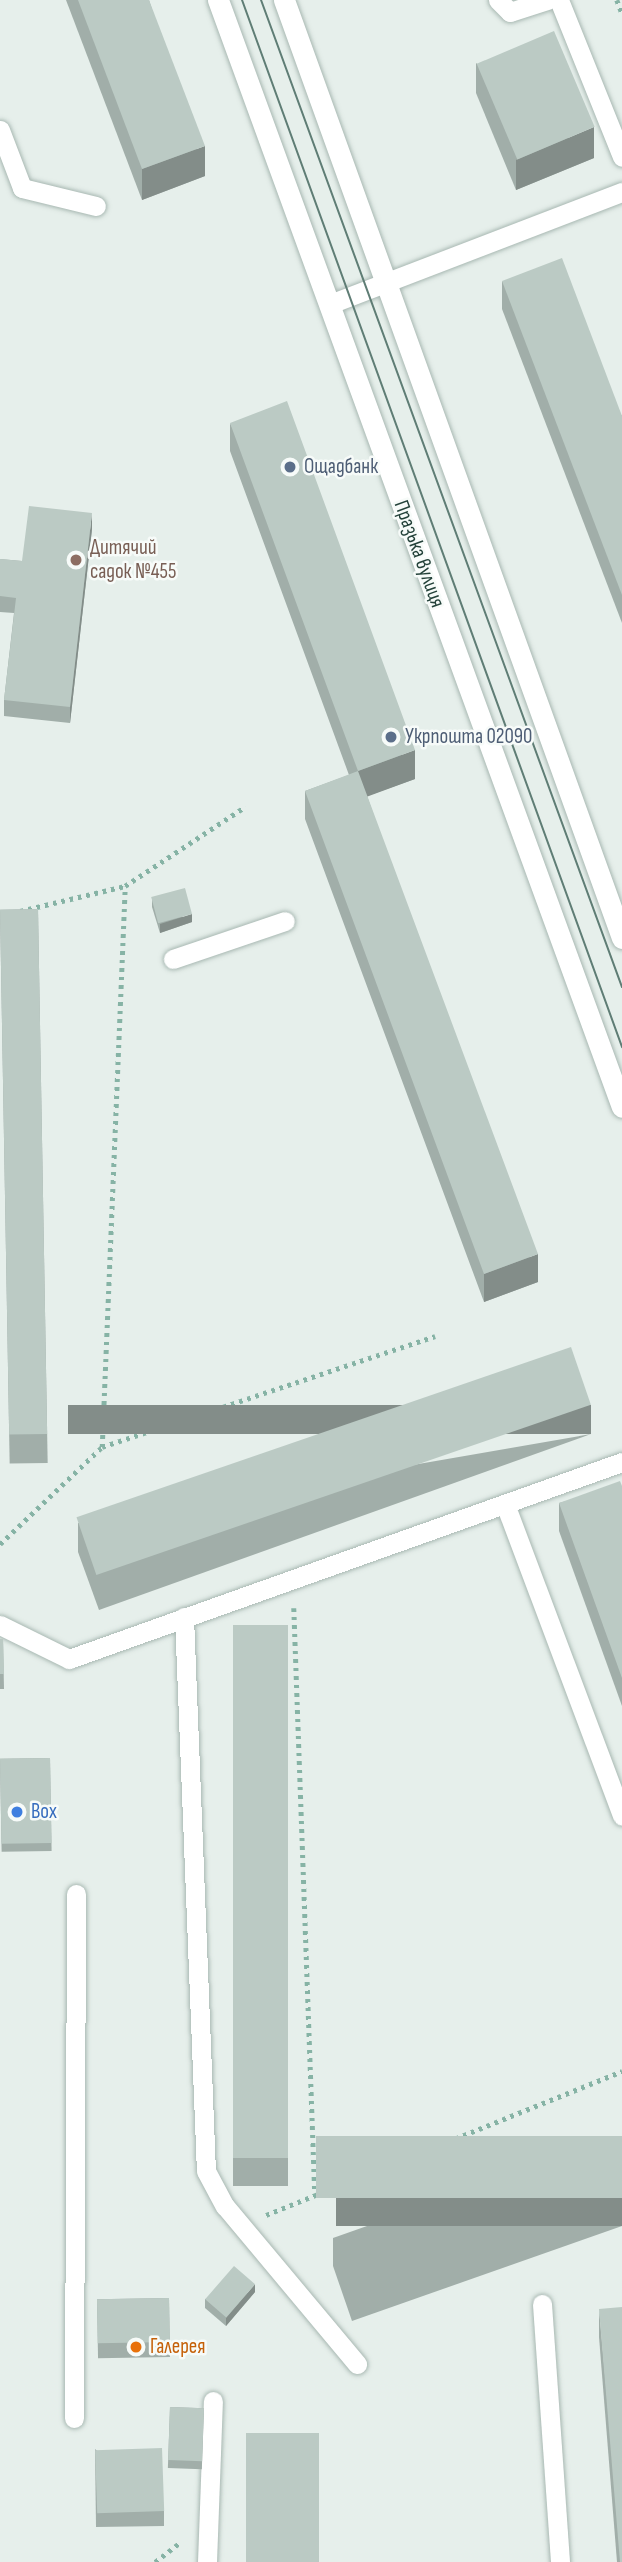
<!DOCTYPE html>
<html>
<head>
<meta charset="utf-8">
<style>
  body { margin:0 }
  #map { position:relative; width:622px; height:2562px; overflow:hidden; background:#e6efeb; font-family:"Sofia Sans Condensed",sans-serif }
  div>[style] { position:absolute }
  .path>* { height:4.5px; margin-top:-2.25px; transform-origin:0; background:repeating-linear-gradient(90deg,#86b3a5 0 3.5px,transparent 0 8.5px) }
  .roads { filter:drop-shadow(0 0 2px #a8b8b2) drop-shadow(0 0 2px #a8b8b2) }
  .service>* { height:19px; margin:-9.5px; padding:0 9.5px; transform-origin:9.5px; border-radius:9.5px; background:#fff }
  .tertiary>* { height:21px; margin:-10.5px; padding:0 10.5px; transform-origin:10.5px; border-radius:10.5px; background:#fff }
  .tram>* { height:2px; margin:-1px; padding:0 1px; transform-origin:1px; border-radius:1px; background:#5f7d75 }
  .wall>* { inset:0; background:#a1aea9; transform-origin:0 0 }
  .shaded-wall>* { inset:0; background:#838d89; transform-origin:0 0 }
  .building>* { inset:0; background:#bbcac4; transform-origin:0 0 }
  .dots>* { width:19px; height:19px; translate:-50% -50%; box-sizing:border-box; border:4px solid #f7fbf9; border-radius:50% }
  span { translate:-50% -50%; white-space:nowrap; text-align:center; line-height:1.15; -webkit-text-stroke:5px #f7fbf9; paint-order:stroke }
  .service-label { font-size:21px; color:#4e5e75 }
  .left { translate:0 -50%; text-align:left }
  .education-label { font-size:21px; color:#785e54 }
  .street-label { font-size:21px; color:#24423a }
  .shop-label { font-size:21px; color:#366cbe }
  .food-label { font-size:21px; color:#c56008 }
</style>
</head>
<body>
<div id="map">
  <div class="path">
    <div style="left:617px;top:0;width:14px;rotate:69deg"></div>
    <div style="left:20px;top:911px;width:108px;rotate:-13.4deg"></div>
    <div style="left:102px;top:1447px;width:561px;rotate:-87.65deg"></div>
    <div style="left:125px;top:886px;width:144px;rotate:-33.4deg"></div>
    <div style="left:0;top:1544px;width:141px;rotate:-43.6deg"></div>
    <div style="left:102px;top:1447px;width:351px;rotate:-18.4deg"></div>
    <div style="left:294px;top:1608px;width:587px;rotate:87.95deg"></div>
    <div style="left:266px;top:2215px;width:384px;rotate:-22deg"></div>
    <div style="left:155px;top:2562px;width:31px;rotate:-38deg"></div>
  </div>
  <div class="roads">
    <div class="service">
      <div style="left:498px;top:0;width:17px;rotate:45deg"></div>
      <div style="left:510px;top:12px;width:40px;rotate:-18deg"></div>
      <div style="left:559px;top:0;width:169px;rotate:68.1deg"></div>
      <div style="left:0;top:130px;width:62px;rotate:69.2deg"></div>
      <div style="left:22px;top:188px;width:76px;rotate:13.7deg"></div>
      <div style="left:330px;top:304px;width:313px;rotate:-21deg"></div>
      <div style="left:173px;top:959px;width:118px;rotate:-18.7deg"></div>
      <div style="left:505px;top:1504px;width:333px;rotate:69.4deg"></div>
      <div style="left:184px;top:1617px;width:554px;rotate:87.73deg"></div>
      <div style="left:206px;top:2171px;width:40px;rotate:62deg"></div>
      <div style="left:225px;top:2206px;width:206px;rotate:50.1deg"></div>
      <div style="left:0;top:1625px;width:77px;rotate:26.2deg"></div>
      <div style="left:69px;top:1659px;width:587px;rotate:-19.61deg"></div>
      <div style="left:542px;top:2304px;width:259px;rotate:86deg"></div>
      <div style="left:74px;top:2418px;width:524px;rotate:-89.78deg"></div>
      <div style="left:207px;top:2562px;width:161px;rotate:-87.9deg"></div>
    </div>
    <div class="tertiary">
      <div style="left:218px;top:0;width:1178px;rotate:69.95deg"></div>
      <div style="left:284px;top:0;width:997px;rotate:70.18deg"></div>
    </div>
  </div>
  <div class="tram">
    <div style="left:242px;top:0;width:1114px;rotate:70.05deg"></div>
    <div style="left:261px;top:0;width:1051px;rotate:69.91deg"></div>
  </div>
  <div class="wall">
    <div style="clip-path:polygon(66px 0,149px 0,205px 176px,142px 200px)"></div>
    <div style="clip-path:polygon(476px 63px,594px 158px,516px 190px,476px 93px)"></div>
    <div style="clip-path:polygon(502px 281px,622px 416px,622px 623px,502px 309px)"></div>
    <div style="clip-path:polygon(230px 423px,415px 779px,367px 796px,538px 1282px,484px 1302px,305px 819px,305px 791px,349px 775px,230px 451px)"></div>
    <div style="clip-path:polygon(92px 529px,70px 723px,4px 716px,4px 700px,14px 613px,0 612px,0 559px,22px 561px)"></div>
    <div style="clip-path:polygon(152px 899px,192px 922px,160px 933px,152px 907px)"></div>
    <div style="left:38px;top:909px;width:554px;height:38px;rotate:89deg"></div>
    <div style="clip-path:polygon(591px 1434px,99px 1610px,78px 1552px,78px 1523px)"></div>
    <div style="clip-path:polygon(622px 1486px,622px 1706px,559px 1531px,559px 1503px)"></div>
    <div style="left:233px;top:1625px;width:55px;height:561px"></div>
    <div style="clip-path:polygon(0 1639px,3px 1639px,4px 1689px,0 1689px)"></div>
    <div style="left:50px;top:1758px;width:93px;height:50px;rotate:89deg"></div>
    <div style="clip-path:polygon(622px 2136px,622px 2226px,352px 2321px,333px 2266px,333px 2238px)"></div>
    <div style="clip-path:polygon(255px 2292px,226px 2326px,205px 2308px,205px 2299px)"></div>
    <div style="left:169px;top:2298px;width:59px;height:72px;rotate:89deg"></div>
    <div style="clip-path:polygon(599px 2309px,622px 2562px,617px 2562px,599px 2337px)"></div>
    <div style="left:170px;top:2407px;width:34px;height:61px;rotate:2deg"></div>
    <div style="clip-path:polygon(95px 2449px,164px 2511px,164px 2526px,96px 2527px)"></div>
  </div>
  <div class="shaded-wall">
    <div style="clip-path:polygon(594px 127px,594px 158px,516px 190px,516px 160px)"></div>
    <div style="clip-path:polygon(205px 146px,205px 176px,142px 200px,142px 169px)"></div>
    <div style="clip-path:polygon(92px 513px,92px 529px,70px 723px,70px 707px)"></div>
    <div style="clip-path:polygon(415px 750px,415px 779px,358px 800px,358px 771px)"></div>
    <div style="clip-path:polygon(192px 914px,192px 922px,160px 933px,160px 924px)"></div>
    <div style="clip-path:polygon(538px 1254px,538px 1282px,484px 1302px,484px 1274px)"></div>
    <div style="left:591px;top:1405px;width:29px;height:523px;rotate:90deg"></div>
    <div style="left:622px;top:2198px;width:28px;height:286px;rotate:90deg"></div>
    <div style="clip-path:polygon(255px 2284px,255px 2292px,226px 2326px,226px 2318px)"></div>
  </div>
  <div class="building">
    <div style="clip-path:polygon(78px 0,149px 0,205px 146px,142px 169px)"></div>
    <div style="left:554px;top:31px;width:104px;height:84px;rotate:67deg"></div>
    <div style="clip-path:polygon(562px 258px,622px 416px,622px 595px,502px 281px)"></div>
    <div style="clip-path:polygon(287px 401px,415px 750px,358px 771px,538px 1254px,484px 1274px,305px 791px,358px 771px,230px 423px)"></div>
    <div style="clip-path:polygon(29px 506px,92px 513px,70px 707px,4px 700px,16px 598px,0 596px,0 559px,22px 561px)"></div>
    <div style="left:185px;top:888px;width:27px;height:35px;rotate:75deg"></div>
    <div style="left:38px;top:909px;width:525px;height:38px;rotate:89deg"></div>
    <div style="left:571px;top:1347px;width:61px;height:523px;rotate:71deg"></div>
    <div style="clip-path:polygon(620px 1481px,622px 1486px,622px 1678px,559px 1503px)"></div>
    <div style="left:233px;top:1625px;width:55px;height:533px"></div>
    <div style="clip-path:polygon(0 1639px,3px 1639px,4px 1674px,0 1674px)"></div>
    <div style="left:50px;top:1758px;width:85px;height:50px;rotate:89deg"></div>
    <div style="left:622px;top:2136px;width:62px;height:306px;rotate:90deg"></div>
    <div style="left:234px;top:2266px;width:28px;height:44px;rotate:41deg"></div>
    <div style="left:169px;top:2298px;width:44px;height:72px;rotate:89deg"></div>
    <div style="clip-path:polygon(622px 2307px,622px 2562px,620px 2562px,599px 2309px)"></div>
    <div style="left:170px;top:2407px;width:34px;height:53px;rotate:2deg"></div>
    <div style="left:246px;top:2433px;width:73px;height:129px"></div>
    <div style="left:162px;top:2448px;width:63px;height:67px;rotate:88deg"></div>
  </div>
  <div class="dots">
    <div style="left:290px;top:467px;background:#5c6f8a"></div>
    <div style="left:76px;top:560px;background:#8d6e63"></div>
    <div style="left:391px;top:737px;background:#5c6f8a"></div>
    <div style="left:17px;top:1812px;background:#3f7fe0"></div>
    <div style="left:136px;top:2347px;background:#e8710a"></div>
  </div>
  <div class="service-label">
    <span class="left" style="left:304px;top:467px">Ощадбанк</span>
    <span class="left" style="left:405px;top:737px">Укрпошта 02090</span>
  </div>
  <div class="education-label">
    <span class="left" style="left:90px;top:560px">Дитячий<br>садок №455</span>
  </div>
  <div class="street-label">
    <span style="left:419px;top:554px;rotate:70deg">Празька вулиця</span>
  </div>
  <div class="shop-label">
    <span class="left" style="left:31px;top:1812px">Box</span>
  </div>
  <div class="food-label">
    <span class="left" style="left:150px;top:2347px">Галерея</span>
  </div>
</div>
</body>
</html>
